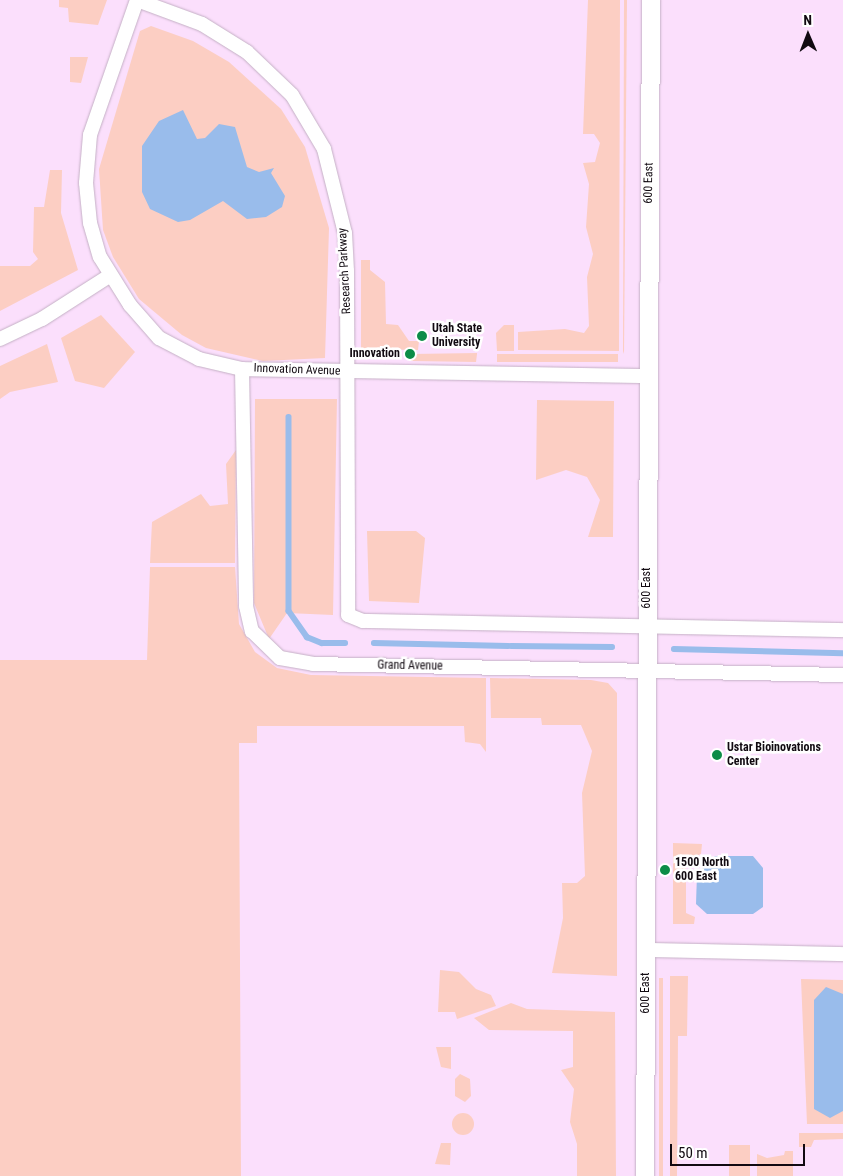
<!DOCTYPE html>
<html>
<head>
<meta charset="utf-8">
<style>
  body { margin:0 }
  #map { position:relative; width:843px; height:1176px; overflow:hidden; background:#feedff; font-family:"Roboto Condensed",sans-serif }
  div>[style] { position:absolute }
  .built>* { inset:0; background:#fbdffc }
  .green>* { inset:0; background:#fccec3; transform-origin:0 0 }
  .round { border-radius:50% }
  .water>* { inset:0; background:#99bceb }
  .stream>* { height:5.5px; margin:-2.75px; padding:0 2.75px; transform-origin:2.75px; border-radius:2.75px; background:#99bceb }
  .roads { filter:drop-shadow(0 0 1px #c4b0c5) drop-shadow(0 0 1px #c4b0c5) }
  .minor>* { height:14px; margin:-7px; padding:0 7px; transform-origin:7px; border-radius:7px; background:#fff }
  .tertiary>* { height:18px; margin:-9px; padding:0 9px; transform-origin:9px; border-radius:9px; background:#fff }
  .dots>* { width:14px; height:14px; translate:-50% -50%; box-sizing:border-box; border:2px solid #fff; border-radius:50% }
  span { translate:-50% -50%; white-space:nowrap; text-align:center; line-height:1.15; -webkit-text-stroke:5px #fff; paint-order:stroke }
  .street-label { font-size:12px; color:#110a11 }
  .poi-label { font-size:12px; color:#110a11; font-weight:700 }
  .left { translate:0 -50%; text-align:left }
  .right { translate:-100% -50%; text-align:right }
  .north { position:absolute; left:783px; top:10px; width:50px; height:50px; -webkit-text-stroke:4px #fff; paint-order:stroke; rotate:359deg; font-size:14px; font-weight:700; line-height:20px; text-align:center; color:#110a11 }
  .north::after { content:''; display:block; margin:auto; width:18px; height:22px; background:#110a11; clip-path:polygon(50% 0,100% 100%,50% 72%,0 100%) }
  .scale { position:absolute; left:670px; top:1144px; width:135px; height:22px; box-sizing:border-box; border:2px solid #110a11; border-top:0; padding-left:6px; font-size:15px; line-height:18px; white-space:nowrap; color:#110a11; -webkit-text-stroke:4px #fff; paint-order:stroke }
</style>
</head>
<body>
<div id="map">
  <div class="built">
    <div style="clip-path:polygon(0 0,843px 0,843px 1176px,201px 1176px,0 672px)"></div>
  </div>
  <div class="green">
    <div style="clip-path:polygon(59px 0,107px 0,98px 25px,69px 22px,68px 8px,59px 7px)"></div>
    <div style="clip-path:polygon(588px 0,620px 0,619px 351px,518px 350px,518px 332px,565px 329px,584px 333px,589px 326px,587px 277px,593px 254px,586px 227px,589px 184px,583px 163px,595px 162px,600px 143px,594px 134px,583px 134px)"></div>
    <div style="clip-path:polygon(624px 0,627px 0,624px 354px,623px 351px)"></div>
    <div style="clip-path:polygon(151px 26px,193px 41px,229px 62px,281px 109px,305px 147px,329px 228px,325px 358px,263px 361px,206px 348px,182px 335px,139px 299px,113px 257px,103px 230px,99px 169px,140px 31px)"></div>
    <div style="clip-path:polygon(70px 57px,88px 57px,81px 83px,70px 82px)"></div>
    <div style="clip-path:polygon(50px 170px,62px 170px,61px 213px,78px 270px,0 311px,0 266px,30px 266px,38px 259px,33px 252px,34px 207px,44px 207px)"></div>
    <div style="clip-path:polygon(361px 260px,370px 260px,370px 270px,385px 282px,386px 324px,398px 325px,409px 341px,419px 341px,418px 350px,361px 349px)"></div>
    <div style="clip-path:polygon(101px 315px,135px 352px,104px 388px,75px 381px,61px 338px)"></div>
    <div style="clip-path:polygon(504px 325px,514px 325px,514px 351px,497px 351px,496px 333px)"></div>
    <div style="clip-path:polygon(47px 344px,58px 382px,10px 392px,0 399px,0 366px)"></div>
    <div style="clip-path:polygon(412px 354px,477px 353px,477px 354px,476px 362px,411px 361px)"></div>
    <div style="left:497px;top:354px;width:121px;height:8px"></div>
    <div style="clip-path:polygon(255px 399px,337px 399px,333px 615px,287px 613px,269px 639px,254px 603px)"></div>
    <div style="clip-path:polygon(537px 400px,614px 401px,613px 537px,588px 537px,600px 500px,587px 477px,566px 470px,536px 480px)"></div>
    <div style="clip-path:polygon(236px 450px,235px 563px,150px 563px,152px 522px,201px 494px,210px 506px,228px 504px,226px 464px)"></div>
    <div style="clip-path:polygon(367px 531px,416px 531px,425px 538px,419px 603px,369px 601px)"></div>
    <div style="clip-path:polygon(150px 567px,235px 567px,239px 624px,255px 652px,277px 668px,311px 675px,486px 678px,486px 752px,480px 744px,465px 742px,464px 726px,257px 726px,257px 743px,239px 743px,241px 1176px,0 1176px,0 660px,147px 660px)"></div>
    <div style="clip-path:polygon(490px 678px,591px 680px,608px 683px,617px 693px,617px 976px,552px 973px,563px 918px,562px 883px,577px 883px,585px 876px,582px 793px,592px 751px,581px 725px,542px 725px,541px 718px,491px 718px)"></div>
    <div style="clip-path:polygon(673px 843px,702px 844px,701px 854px,686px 860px,686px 913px,695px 917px,694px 924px,673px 924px)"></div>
    <div style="clip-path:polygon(440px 970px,459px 972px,476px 989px,491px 995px,496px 1006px,457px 1019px,455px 1012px,438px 1012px)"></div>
    <div style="clip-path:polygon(670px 976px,688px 976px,687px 1036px,678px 1036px,677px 1176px,670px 1176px)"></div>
    <div style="left:663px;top:978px;width:198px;height:4px;rotate:90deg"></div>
    <div style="clip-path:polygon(801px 979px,843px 980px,843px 1124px,807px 1124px)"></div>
    <div style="clip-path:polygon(511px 1003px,527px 1009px,615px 1012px,616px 1176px,577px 1176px,577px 1144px,570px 1122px,574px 1089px,561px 1070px,573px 1067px,573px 1031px,489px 1030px,474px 1018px)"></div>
    <div style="clip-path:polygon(436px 1047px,451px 1047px,451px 1069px,441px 1067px)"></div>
    <div style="clip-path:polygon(460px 1074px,470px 1079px,471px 1096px,465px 1102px,455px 1096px,455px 1079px)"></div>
    <div class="round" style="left:452px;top:1113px;width:22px;height:22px"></div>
    <div style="clip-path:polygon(799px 1133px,843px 1133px,843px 1139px,814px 1140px,811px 1147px,799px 1147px)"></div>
    <div style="clip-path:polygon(441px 1143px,451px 1143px,450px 1165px,435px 1164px)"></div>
    <div style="left:729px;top:1145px;width:21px;height:31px"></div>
    <div style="clip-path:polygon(785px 1151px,793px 1151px,793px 1176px,757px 1176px,757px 1154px,767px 1158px,784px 1155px)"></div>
  </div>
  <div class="water">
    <div style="clip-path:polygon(183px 110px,197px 139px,205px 138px,219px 124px,235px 127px,247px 167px,259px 172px,274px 168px,271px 173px,285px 196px,282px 207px,266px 217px,247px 219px,223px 201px,190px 220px,178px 222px,150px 209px,142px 192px,142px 146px,159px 121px)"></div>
    <div style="clip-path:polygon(715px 856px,753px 856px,763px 868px,763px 907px,753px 914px,707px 914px,696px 904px,697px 874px)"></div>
    <div style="clip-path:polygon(826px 987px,843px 994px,843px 1111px,830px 1118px,814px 1109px,814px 1000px)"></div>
  </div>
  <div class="stream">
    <div style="left:289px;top:417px;width:194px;rotate:90deg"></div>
    <div style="left:289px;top:611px;width:32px;rotate:55deg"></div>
    <div style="left:307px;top:637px;width:16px;rotate:22deg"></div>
    <div style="left:322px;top:643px;width:23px"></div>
    <div style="left:374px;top:643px;width:134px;rotate:1.3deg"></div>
    <div style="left:511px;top:646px;width:101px;rotate:0.6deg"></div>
    <div style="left:674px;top:649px;width:169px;rotate:1.4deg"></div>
  </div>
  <div class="roads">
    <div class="minor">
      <div style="left:137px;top:0;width:69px;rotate:20.3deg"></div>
      <div style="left:202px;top:24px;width:53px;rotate:31.9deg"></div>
      <div style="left:247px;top:52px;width:62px;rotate:43.7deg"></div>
      <div style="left:292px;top:95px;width:63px;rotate:59.3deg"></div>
      <div style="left:324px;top:149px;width:87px;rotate:76deg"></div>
      <div style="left:345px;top:233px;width:38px;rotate:87deg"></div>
      <div style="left:347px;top:271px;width:344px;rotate:89.8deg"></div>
      <div style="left:348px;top:615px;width:16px;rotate:22deg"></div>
      <div style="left:363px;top:621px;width:480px;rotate:1.1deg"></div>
      <div style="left:137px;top:0;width:143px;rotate:109.2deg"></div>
      <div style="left:90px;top:135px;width:48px;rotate:94.8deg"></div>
      <div style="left:86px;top:183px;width:40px;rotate:84.3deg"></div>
      <div style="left:90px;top:223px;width:35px;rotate:74deg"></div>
      <div style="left:100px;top:257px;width:57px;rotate:58deg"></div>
      <div style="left:130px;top:305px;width:44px;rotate:48.7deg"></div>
      <div style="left:159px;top:338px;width:45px;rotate:27.7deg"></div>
      <div style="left:199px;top:359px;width:44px;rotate:13.1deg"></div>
      <div style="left:242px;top:369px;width:405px;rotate:1deg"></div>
      <div style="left:0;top:339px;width:47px;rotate:-25.5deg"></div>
      <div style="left:42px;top:319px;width:80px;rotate:-32.7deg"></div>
      <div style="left:242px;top:369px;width:237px;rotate:89deg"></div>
      <div style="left:246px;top:606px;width:26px;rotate:77deg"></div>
      <div style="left:252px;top:631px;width:39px;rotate:44deg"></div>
      <div style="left:280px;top:658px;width:34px;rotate:10deg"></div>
      <div style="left:313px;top:664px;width:530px;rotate:1.19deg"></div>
      <div style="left:646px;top:950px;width:197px;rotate:1.2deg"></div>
    </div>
    <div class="tertiary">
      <div style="left:645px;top:1176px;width:1176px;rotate:-89.71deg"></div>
    </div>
  </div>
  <div class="dots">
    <div style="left:422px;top:336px;background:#0d8c48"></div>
    <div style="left:410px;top:354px;background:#0d8c48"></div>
    <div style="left:717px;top:755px;background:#0d8c48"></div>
    <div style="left:665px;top:870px;background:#0d8c48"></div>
  </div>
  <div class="street-label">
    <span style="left:649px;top:183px;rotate:-89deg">600 East</span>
    <span style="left:345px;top:271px;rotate:-93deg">Research Parkway</span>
    <span style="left:297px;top:370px;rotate:2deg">Innovation Avenue</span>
    <span style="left:647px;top:588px;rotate:-90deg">600 East</span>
    <span style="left:410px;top:666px;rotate:1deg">Grand Avenue</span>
    <span style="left:646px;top:993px;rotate:-90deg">600 East</span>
  </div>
  <div class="poi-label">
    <span class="left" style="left:432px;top:336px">Utah State<br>University</span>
    <span class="right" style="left:400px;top:354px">Innovation</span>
    <span class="left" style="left:727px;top:755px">Ustar Bioinovations<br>Center</span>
    <span class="left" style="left:675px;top:870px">1500 North<br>600 East</span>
  </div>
  <div class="north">N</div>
  <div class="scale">50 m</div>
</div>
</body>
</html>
